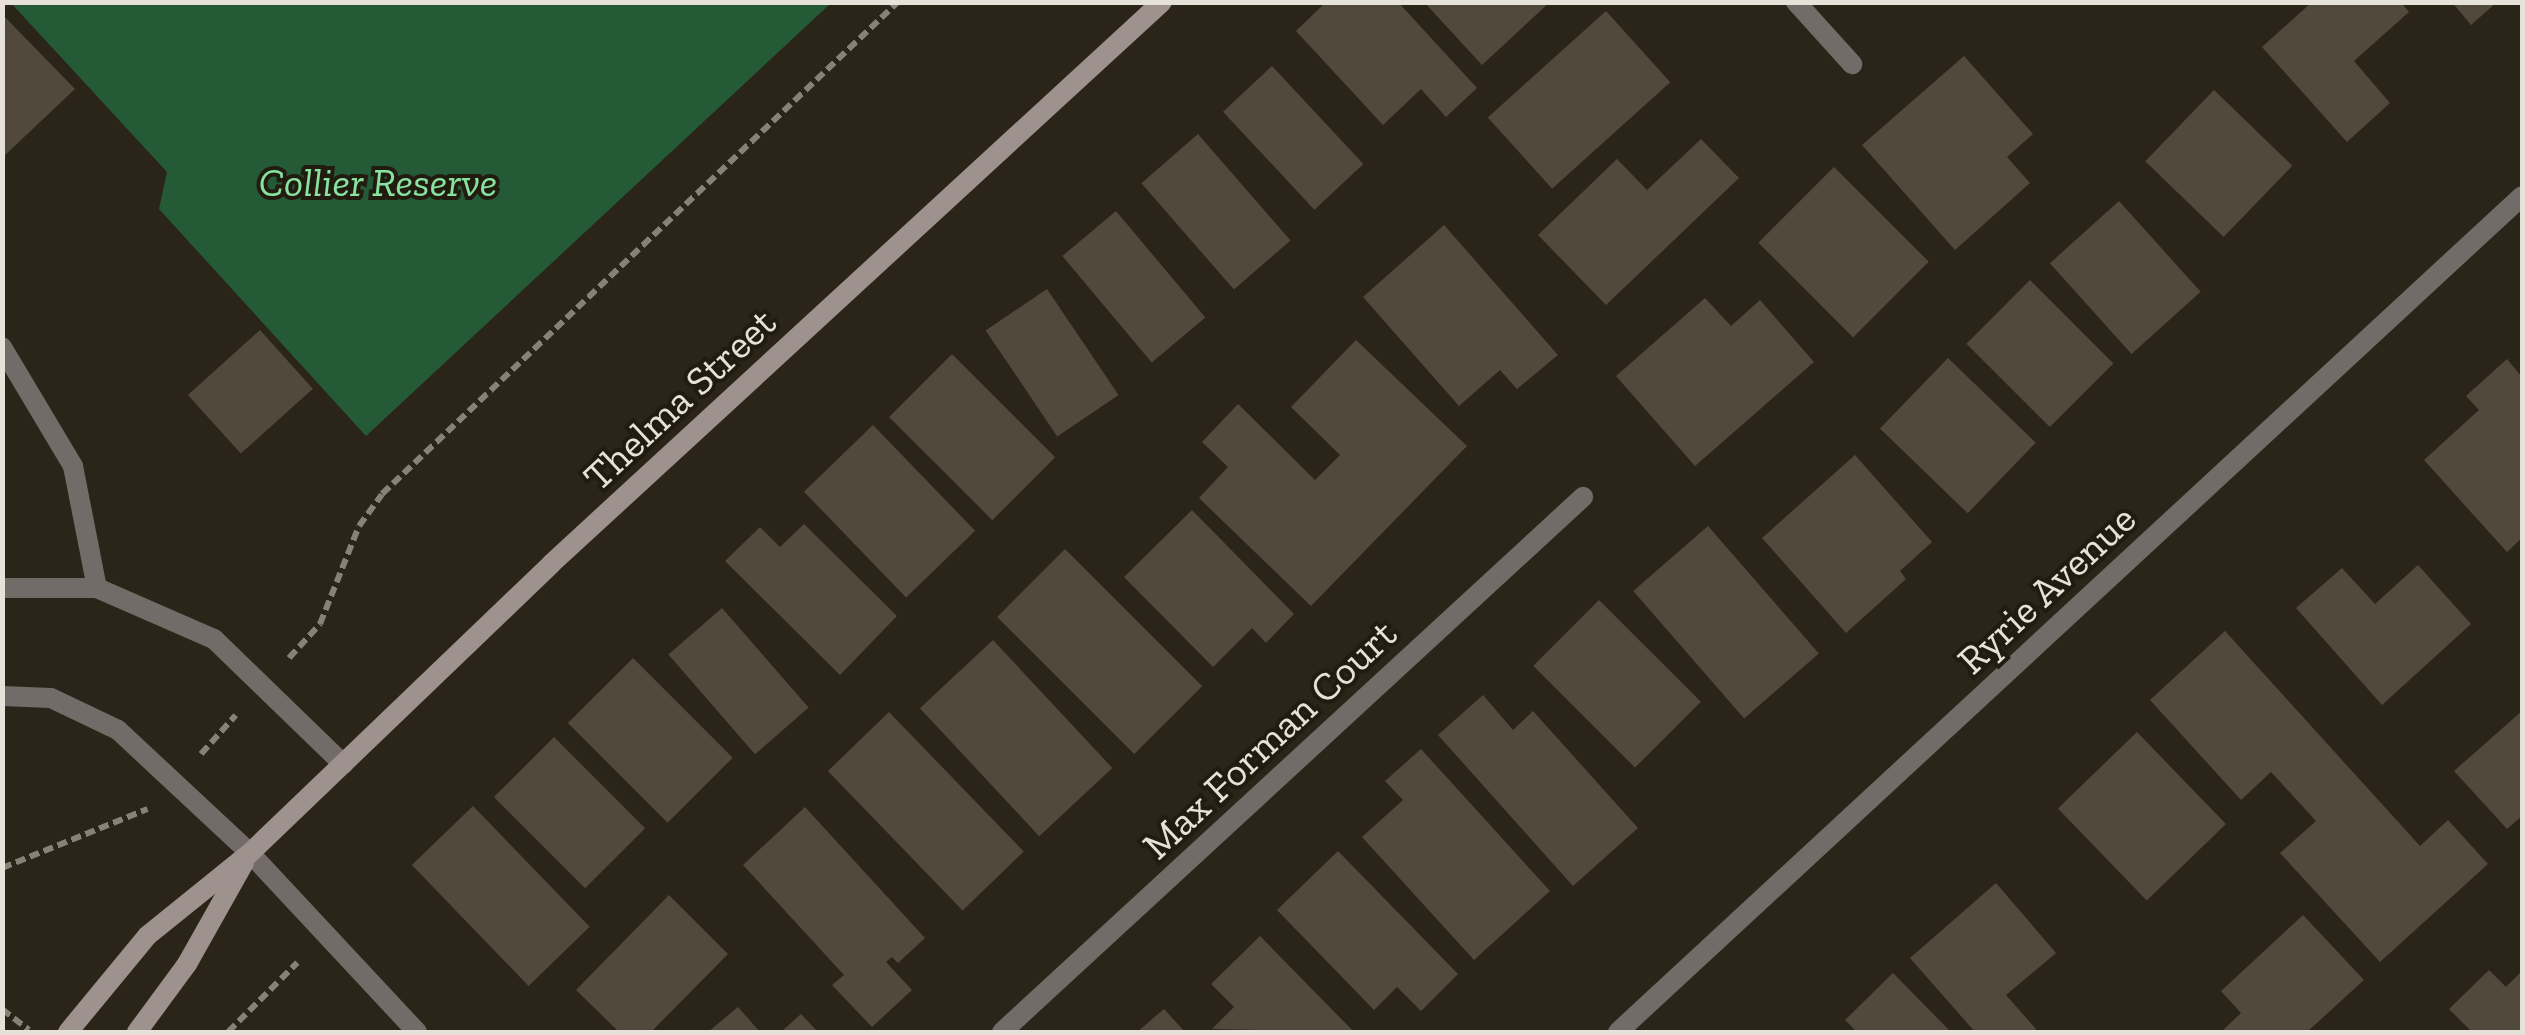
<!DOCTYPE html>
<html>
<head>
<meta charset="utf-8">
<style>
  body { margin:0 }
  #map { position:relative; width:2525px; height:1035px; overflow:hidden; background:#2b2519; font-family:"Zilla Slab",serif }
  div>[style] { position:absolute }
  .green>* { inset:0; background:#255a36 }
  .building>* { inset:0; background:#50493c; transform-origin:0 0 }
  .path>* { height:6px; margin-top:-3px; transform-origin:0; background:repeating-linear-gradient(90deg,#878278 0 10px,transparent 0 15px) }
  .lane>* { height:20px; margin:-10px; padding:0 10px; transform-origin:10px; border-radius:10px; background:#726b67 }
  .street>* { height:20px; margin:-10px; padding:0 10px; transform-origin:10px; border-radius:10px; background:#726b67 }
  .secondary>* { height:20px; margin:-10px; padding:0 10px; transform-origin:10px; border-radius:10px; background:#9d928d }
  span { translate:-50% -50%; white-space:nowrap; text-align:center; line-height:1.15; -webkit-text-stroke:8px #211b10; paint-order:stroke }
  .park-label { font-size:40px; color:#86e3a0; font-style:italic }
  .street-label { font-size:40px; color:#e6e2da }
  .frame { position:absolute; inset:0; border:5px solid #e6e2da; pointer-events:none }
</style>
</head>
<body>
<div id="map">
  <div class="green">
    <div style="clip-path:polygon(11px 3px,831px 3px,366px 436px,159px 209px,167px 172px)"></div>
  </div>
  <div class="building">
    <div style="clip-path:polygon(1326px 2px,1398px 2px,1477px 88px,1446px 117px,1421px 89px,1383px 125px,1296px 31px)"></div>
    <div style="clip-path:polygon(1424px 2px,1550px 2px,1482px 65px)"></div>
    <div style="clip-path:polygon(2312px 2px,2401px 2px,2409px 12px,2354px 61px,2390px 103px,2347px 142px,2262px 47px)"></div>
    <div style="clip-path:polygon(2452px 2px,2497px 2px,2471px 25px)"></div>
    <div style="left:1606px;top:11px;width:96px;height:159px;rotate:48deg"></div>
    <div style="clip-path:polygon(2px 14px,75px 89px,2px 158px)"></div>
    <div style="clip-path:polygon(1964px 56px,2033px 134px,2007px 157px,2030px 183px,1955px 250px,1862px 145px)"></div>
    <div style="left:1272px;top:66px;width:134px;height:67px;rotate:47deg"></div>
    <div style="left:2214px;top:90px;width:109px;height:99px;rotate:44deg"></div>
    <div style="left:1198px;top:134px;width:141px;height:75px;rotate:49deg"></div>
    <div style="clip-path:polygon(1701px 139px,1739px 178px,1606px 305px,1538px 235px,1617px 159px,1647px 190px)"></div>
    <div style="left:1834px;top:167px;width:134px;height:107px;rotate:45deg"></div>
    <div style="left:2119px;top:201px;width:122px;height:93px;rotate:48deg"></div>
    <div style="left:1116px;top:211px;width:139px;height:70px;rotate:50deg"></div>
    <div style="clip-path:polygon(1444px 225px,1558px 355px,1517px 389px,1500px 370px,1459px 406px,1363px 297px)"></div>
    <div style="left:2030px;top:280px;width:118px;height:90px;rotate:45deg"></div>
    <div style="left:1047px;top:289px;width:128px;height:74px;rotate:56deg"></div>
    <div style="clip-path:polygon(1705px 298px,1731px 326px,1760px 300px,1814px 362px,1695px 466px,1616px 376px)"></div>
    <div style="left:260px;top:330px;width:79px;height:97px;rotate:48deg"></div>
    <div style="clip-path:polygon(1356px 340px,1467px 446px,1311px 606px,1199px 498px,1228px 467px,1202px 442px,1238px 404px,1315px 480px,1340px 455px,1291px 407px)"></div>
    <div style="left:952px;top:354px;width:146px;height:89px;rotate:45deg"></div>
    <div style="left:1948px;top:358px;width:122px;height:98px;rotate:44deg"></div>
    <div style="clip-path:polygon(2507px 359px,2522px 377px,2522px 538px,2507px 552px,2424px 460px,2479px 410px,2466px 396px)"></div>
    <div style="left:873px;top:425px;width:147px;height:96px;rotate:46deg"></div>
    <div style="clip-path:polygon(1855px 455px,1932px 542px,1900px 571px,1906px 579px,1846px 633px,1762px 538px)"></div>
    <div style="clip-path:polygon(1192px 510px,1294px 614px,1266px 643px,1252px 628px,1213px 667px,1124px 577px)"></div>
    <div style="clip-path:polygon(804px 524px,897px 616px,840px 675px,725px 561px,760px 527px,780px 547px)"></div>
    <div style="left:1708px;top:526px;width:169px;height:99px;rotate:49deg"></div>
    <div style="left:1065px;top:549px;width:194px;height:96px;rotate:45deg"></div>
    <div style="clip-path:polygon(2418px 565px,2471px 624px,2382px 705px,2296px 608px,2342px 568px,2375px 604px)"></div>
    <div style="left:1599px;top:600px;width:144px;height:93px;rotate:45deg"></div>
    <div style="left:722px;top:608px;width:132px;height:71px;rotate:49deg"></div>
    <div style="clip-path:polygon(2225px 631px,2420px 846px,2448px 820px,2488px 864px,2380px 962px,2280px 853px,2316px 821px,2271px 772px,2241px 800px,2150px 700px)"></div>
    <div style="left:993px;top:640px;width:175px;height:100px;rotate:47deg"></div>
    <div style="left:633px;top:658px;width:141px;height:92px;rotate:45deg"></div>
    <div style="clip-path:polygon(1483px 695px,1513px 730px,1533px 711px,1638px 828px,1573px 886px,1438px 735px)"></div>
    <div style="clip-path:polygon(2522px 711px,2522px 816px,2507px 829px,2454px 771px)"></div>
    <div style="left:889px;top:712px;width:194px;height:85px;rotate:46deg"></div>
    <div style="left:2137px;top:732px;width:128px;height:110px;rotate:46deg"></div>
    <div style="left:554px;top:737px;width:129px;height:85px;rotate:45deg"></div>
    <div style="clip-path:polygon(1421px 749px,1550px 891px,1474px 960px,1362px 837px,1403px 800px,1385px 781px)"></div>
    <div style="left:473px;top:806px;width:168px;height:85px;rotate:46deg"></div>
    <div style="clip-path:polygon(805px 807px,925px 938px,898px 963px,892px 957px,886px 962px,912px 990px,872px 1027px,832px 985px,844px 975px,743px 865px)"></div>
    <div style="clip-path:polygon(1338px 851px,1458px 974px,1421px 1011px,1397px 987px,1374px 1010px,1277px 910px)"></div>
    <div style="clip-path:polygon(1996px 883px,2056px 953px,2006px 995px,2036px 1029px,2032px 1032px,1975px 1032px,1910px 958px)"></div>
    <div style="clip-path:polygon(669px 895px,728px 954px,651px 1032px,619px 1032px,576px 990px)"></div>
    <div style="clip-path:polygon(2303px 915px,2364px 980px,2307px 1032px,2221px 1032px,2241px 1013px,2221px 991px)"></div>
    <div style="clip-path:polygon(1260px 936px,1354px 1032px,1212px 1029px,1234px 1007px,1211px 984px)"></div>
    <div style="clip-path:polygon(2489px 970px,2506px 987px,2522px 971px,2522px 1032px,2472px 1032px,2449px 1009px)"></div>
    <div style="clip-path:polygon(1893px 973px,1951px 1032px,1857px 1032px,1845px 1020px)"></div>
    <div style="clip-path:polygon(738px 1007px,760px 1032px,708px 1032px)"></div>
    <div style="clip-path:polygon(1164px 1009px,1185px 1032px,1137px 1032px)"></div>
    <div style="clip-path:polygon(801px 1014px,818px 1032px,781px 1032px)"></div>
  </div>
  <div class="path">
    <div style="left:289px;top:658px;width:46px;rotate:-47.6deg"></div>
    <div style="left:320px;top:624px;width:105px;rotate:-68.3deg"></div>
    <div style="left:359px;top:526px;width:39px;rotate:-54deg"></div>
    <div style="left:382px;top:494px;width:713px;rotate:-43.64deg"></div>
    <div style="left:201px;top:754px;width:52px;rotate:-48.1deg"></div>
    <div style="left:2px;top:868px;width:157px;rotate:-22.1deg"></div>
    <div style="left:2px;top:1009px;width:34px;rotate:38deg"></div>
    <div style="left:228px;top:1032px;width:98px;rotate:-45deg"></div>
  </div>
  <div class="lane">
    <div style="left:2px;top:347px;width:139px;rotate:59.2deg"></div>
    <div style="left:73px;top:466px;width:124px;rotate:78.9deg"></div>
    <div style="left:2px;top:588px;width:95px"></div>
    <div style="left:97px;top:588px;width:128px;rotate:23.6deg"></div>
    <div style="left:214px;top:639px;width:180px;rotate:44.1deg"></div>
    <div style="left:2px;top:696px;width:49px;rotate:2.3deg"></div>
    <div style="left:51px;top:698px;width:74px;rotate:25.5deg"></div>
    <div style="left:118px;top:730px;width:180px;rotate:43deg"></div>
  </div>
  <div class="street">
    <div style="left:1796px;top:2px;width:84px;rotate:47.9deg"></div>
    <div style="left:250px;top:853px;width:245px;rotate:47deg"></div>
    <div style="left:1002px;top:1032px;width:790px;rotate:-42.64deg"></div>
    <div style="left:1618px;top:1032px;width:1231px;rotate:-42.76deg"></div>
  </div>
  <div class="secondary">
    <div style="left:68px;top:1032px;width:124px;rotate:-50.5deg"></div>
    <div style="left:147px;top:936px;width:132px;rotate:-38.9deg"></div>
    <div style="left:250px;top:853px;width:417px;rotate:-43.8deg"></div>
    <div style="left:551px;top:564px;width:830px;rotate:-42.61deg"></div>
    <div style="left:137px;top:1032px;width:84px;rotate:-53.7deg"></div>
    <div style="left:187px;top:964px;width:116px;rotate:-60.6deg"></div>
  </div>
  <div class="park-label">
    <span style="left:378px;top:182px">Collier Reserve</span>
  </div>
  <div class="street-label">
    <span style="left:679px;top:399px;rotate:-43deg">Thelma Street</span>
    <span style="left:2046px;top:589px;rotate:-43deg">Ryrie Avenue</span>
    <span style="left:1269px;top:739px;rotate:-43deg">Max Forman Court</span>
  </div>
  <div class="frame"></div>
</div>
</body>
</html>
